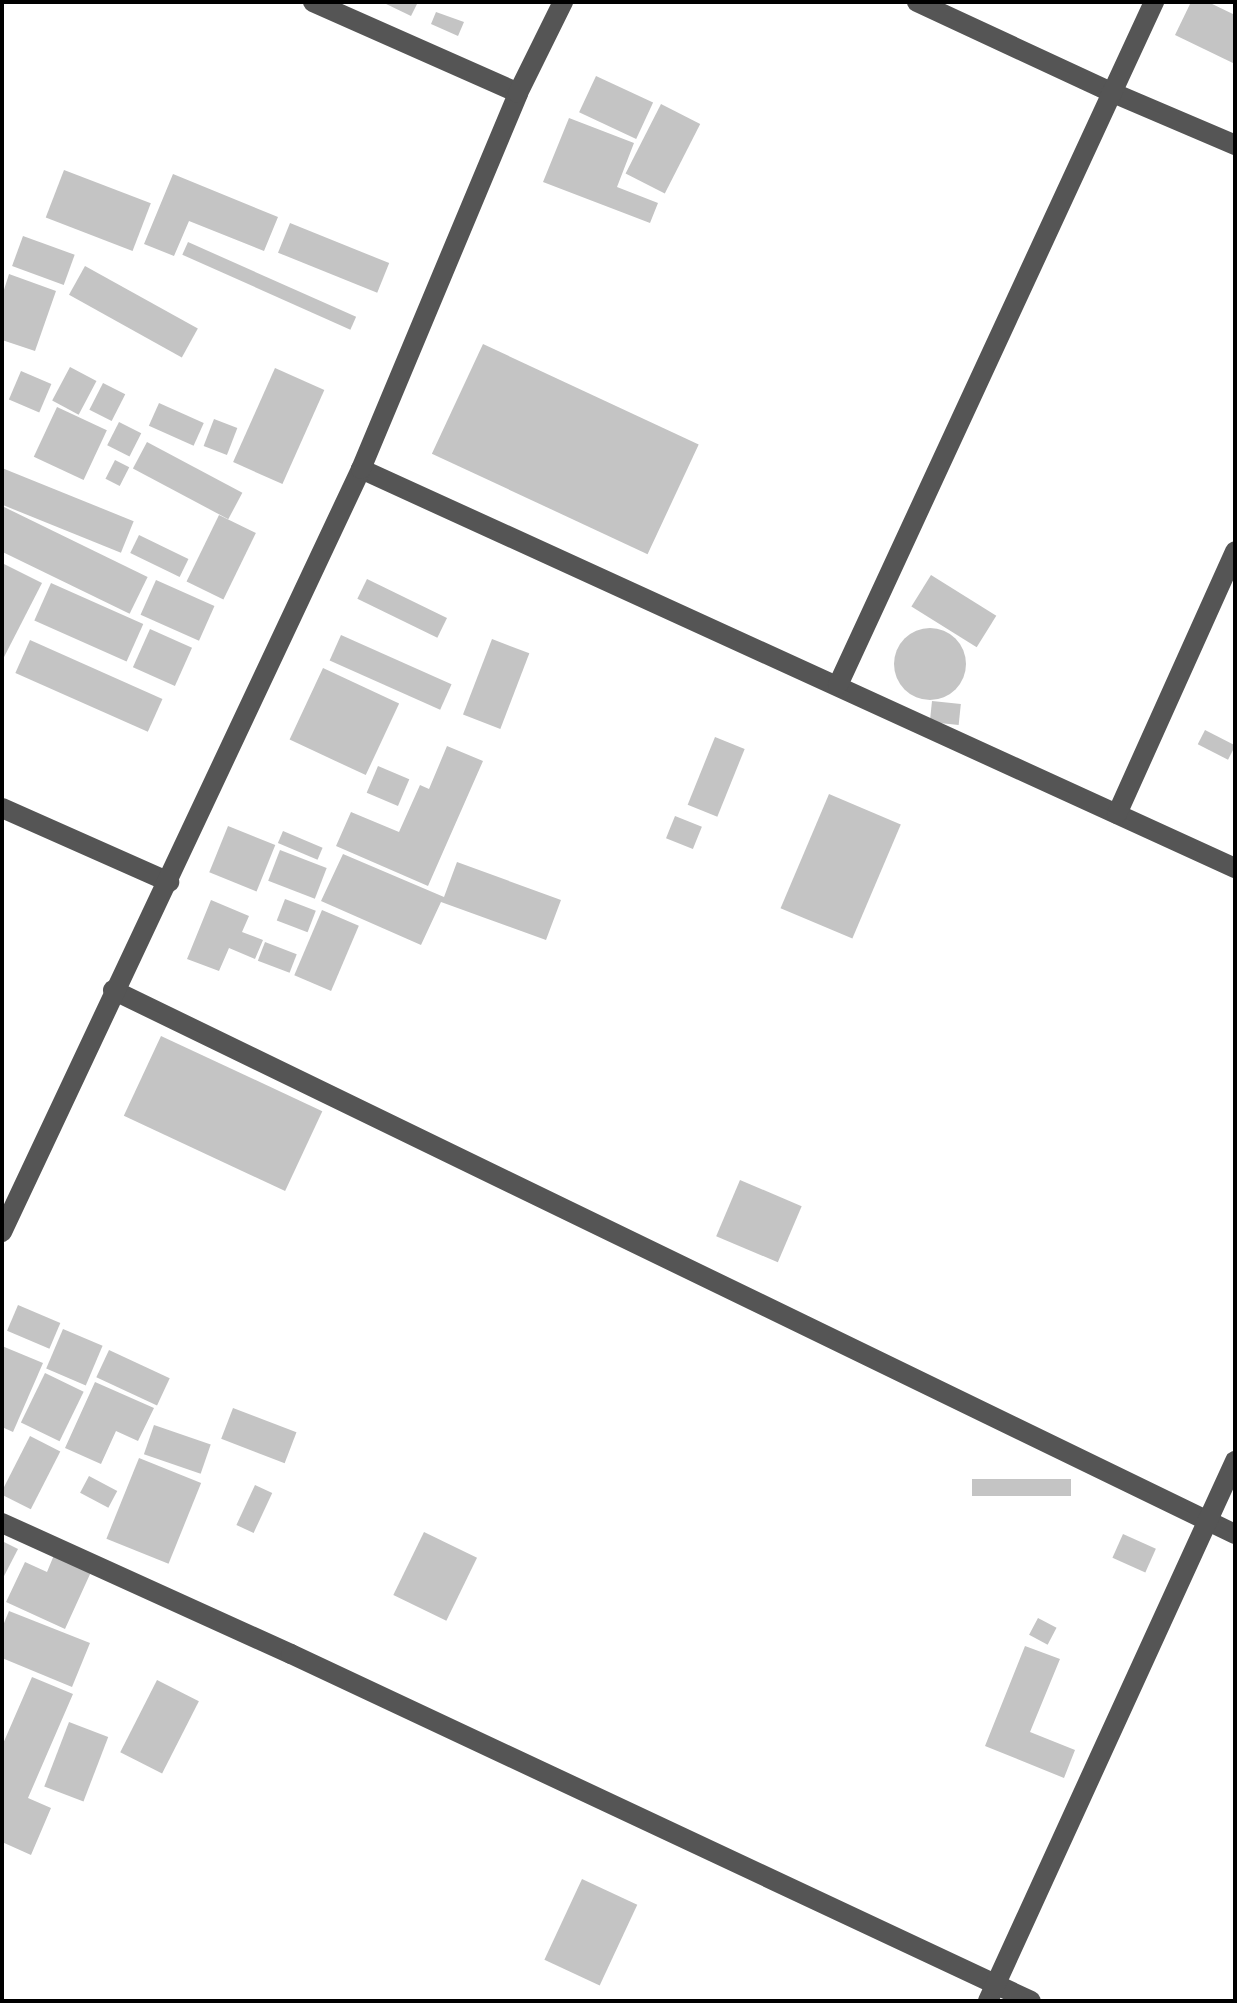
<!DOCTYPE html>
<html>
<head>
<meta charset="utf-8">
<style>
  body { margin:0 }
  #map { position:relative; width:1237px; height:2003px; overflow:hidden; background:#fff; font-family:Arial,sans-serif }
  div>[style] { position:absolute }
  .building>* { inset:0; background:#c4c4c4; transform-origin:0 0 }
  .round { border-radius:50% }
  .minor>* { height:20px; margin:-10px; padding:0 10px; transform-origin:10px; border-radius:10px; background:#555 }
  span { translate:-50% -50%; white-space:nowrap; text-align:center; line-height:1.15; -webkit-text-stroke:6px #fff; paint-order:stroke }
  .frame { position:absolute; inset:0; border:4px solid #000; pointer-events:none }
</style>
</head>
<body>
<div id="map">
  <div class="building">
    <div style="clip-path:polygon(382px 2px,418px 2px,411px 16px)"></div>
    <div style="clip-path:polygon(1191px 2px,1208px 2px,1235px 15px,1235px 64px,1175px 35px)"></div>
    <div style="clip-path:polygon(436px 12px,464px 22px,458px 36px,431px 24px)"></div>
    <div style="left:596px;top:76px;width:63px;height:40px;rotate:25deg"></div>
    <div style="left:661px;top:104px;width:44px;height:78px;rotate:27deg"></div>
    <div style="clip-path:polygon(569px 118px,634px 143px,617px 187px,658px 203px,650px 223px,543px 182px)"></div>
    <div style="left:64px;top:170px;width:93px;height:51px;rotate:21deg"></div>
    <div style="clip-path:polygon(173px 174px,278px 217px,264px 251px,189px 221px,174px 256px,144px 244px)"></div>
    <div style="left:290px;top:223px;width:107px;height:32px;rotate:22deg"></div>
    <div style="left:23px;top:236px;width:55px;height:32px;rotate:20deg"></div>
    <div style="left:188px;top:242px;width:184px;height:14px;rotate:24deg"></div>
    <div style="left:85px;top:266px;width:129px;height:33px;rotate:29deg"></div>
    <div style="clip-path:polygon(9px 274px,56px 291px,35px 351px,2px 340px,2px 296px)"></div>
    <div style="left:483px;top:344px;width:238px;height:121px;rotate:25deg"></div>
    <div style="left:70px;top:367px;width:30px;height:38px;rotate:28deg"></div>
    <div style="left:275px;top:368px;width:54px;height:103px;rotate:24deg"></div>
    <div style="left:21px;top:371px;width:33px;height:31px;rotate:23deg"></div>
    <div style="left:103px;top:383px;width:25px;height:30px;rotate:27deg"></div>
    <div style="left:159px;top:403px;width:49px;height:25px;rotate:24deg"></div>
    <div style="left:57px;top:407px;width:55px;height:55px;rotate:25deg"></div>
    <div style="left:214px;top:419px;width:25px;height:29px;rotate:21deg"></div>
    <div style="left:119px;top:422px;width:25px;height:26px;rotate:27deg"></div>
    <div style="left:147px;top:442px;width:108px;height:30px;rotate:28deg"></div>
    <div style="left:115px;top:460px;width:16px;height:21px;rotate:27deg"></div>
    <div style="left:2px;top:468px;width:142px;height:34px;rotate:22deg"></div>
    <div style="left:2px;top:506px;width:162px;height:41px;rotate:26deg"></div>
    <div style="left:219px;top:515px;width:41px;height:74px;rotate:26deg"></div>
    <div style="left:139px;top:535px;width:55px;height:20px;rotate:26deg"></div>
    <div style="clip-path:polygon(2px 563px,42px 583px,2px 661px)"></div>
    <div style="left:931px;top:575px;width:77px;height:37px;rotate:32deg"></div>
    <div style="left:367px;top:579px;width:89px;height:22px;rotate:26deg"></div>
    <div style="left:156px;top:580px;width:64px;height:38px;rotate:24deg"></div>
    <div style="left:51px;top:583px;width:101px;height:41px;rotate:24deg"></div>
    <div class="round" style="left:894px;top:628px;width:72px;height:72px"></div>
    <div style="left:150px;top:629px;width:46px;height:42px;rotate:24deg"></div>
    <div style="left:341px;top:635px;width:121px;height:28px;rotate:24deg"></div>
    <div style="left:492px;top:639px;width:40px;height:81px;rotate:21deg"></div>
    <div style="left:30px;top:640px;width:145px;height:36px;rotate:24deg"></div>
    <div style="left:323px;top:668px;width:84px;height:79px;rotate:25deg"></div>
    <div style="left:932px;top:701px;width:29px;height:21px;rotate:6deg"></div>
    <div style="left:1205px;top:730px;width:34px;height:16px;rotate:27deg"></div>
    <div style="left:715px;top:737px;width:32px;height:73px;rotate:22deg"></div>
    <div style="clip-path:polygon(447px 746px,483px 761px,428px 886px,336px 846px,351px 812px,399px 832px,420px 785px,429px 789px)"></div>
    <div style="left:378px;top:766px;width:34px;height:29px;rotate:23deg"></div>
    <div style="left:829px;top:794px;width:78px;height:124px;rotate:23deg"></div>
    <div style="left:675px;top:816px;width:29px;height:24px;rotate:22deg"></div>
    <div style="left:228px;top:826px;width:51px;height:50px;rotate:22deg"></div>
    <div style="left:283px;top:831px;width:43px;height:13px;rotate:23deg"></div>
    <div style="left:280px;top:850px;width:50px;height:33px;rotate:21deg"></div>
    <div style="clip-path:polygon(343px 854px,444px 897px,457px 862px,561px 900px,546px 940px,441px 902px,421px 945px,321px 901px)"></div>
    <div style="left:285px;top:899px;width:33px;height:23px;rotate:21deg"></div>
    <div style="clip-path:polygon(211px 900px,249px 916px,242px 932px,263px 940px,255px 959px,229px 948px,219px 971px,187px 959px)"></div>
    <div style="left:322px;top:910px;width:40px;height:71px;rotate:23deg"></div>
    <div style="left:265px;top:942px;width:34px;height:20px;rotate:21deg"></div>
    <div style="left:161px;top:1036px;width:178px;height:88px;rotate:25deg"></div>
    <div style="left:740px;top:1180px;width:67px;height:61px;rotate:23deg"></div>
    <div style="left:18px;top:1305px;width:46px;height:28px;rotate:23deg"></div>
    <div style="left:63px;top:1329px;width:43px;height:43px;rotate:23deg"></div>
    <div style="clip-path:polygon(2px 1346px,43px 1363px,13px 1432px,2px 1427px)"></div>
    <div style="left:109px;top:1350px;width:67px;height:30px;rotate:25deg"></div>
    <div style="left:45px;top:1373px;width:43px;height:55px;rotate:26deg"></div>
    <div style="clip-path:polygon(95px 1382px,154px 1408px,138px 1441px,116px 1431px,101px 1464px,65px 1448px)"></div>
    <div style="left:233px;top:1408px;width:68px;height:33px;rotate:21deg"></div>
    <div style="left:154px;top:1425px;width:60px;height:31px;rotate:19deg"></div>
    <div style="left:30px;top:1436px;width:34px;height:65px;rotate:27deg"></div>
    <div style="left:139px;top:1458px;width:67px;height:87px;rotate:22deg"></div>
    <div style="left:89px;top:1476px;width:32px;height:19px;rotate:28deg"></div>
    <div style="left:1071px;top:1479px;width:17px;height:99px;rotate:90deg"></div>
    <div style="left:255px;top:1485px;width:19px;height:44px;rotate:25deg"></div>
    <div style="left:424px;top:1532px;width:59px;height:70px;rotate:26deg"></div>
    <div style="left:1123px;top:1534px;width:36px;height:26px;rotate:24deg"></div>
    <div style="clip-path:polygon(2px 1541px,18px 1549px,2px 1580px)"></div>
    <div style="clip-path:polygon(54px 1555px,91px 1572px,65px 1629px,6px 1602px,25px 1562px,47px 1572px)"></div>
    <div style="clip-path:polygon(9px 1611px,90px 1643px,72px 1687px,2px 1658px,2px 1628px)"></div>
    <div style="left:1038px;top:1618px;width:21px;height:19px;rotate:28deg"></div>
    <div style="clip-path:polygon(1025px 1646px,1060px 1659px,1030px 1732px,1075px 1750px,1064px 1778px,985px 1746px)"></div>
    <div style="clip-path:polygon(32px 1677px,73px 1694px,28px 1798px,51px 1808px,31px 1855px,2px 1842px,2px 1746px)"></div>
    <div style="left:157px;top:1680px;width:47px;height:81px;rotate:27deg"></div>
    <div style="left:69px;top:1722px;width:42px;height:69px;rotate:21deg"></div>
    <div style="left:582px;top:1879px;width:61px;height:89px;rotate:25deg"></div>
  </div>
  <div class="minor">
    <div style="left:313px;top:2px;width:224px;rotate:23.9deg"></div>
    <div style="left:917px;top:2px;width:214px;rotate:24.9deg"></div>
    <div style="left:1111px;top:92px;width:135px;rotate:23.1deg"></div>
    <div style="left:361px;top:469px;width:961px;rotate:24.54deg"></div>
    <div style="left:838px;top:685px;width:753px;rotate:-65.17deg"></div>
    <div style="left:2px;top:808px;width:183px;rotate:23.9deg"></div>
    <div style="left:1117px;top:814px;width:288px;rotate:-65.8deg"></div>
    <div style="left:113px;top:990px;width:1247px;rotate:25.87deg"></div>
    <div style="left:2px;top:1232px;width:843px;rotate:-64.8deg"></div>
    <div style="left:361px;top:469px;width:407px;rotate:-67.3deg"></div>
    <div style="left:518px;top:93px;width:102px;rotate:-63.7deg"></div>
    <div style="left:2px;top:1523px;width:317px;rotate:24.4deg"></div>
    <div style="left:291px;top:1654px;width:817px;rotate:25.12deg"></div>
    <div style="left:988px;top:2001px;width:594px;rotate:-65.42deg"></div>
  </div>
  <div class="frame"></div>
</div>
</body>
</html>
